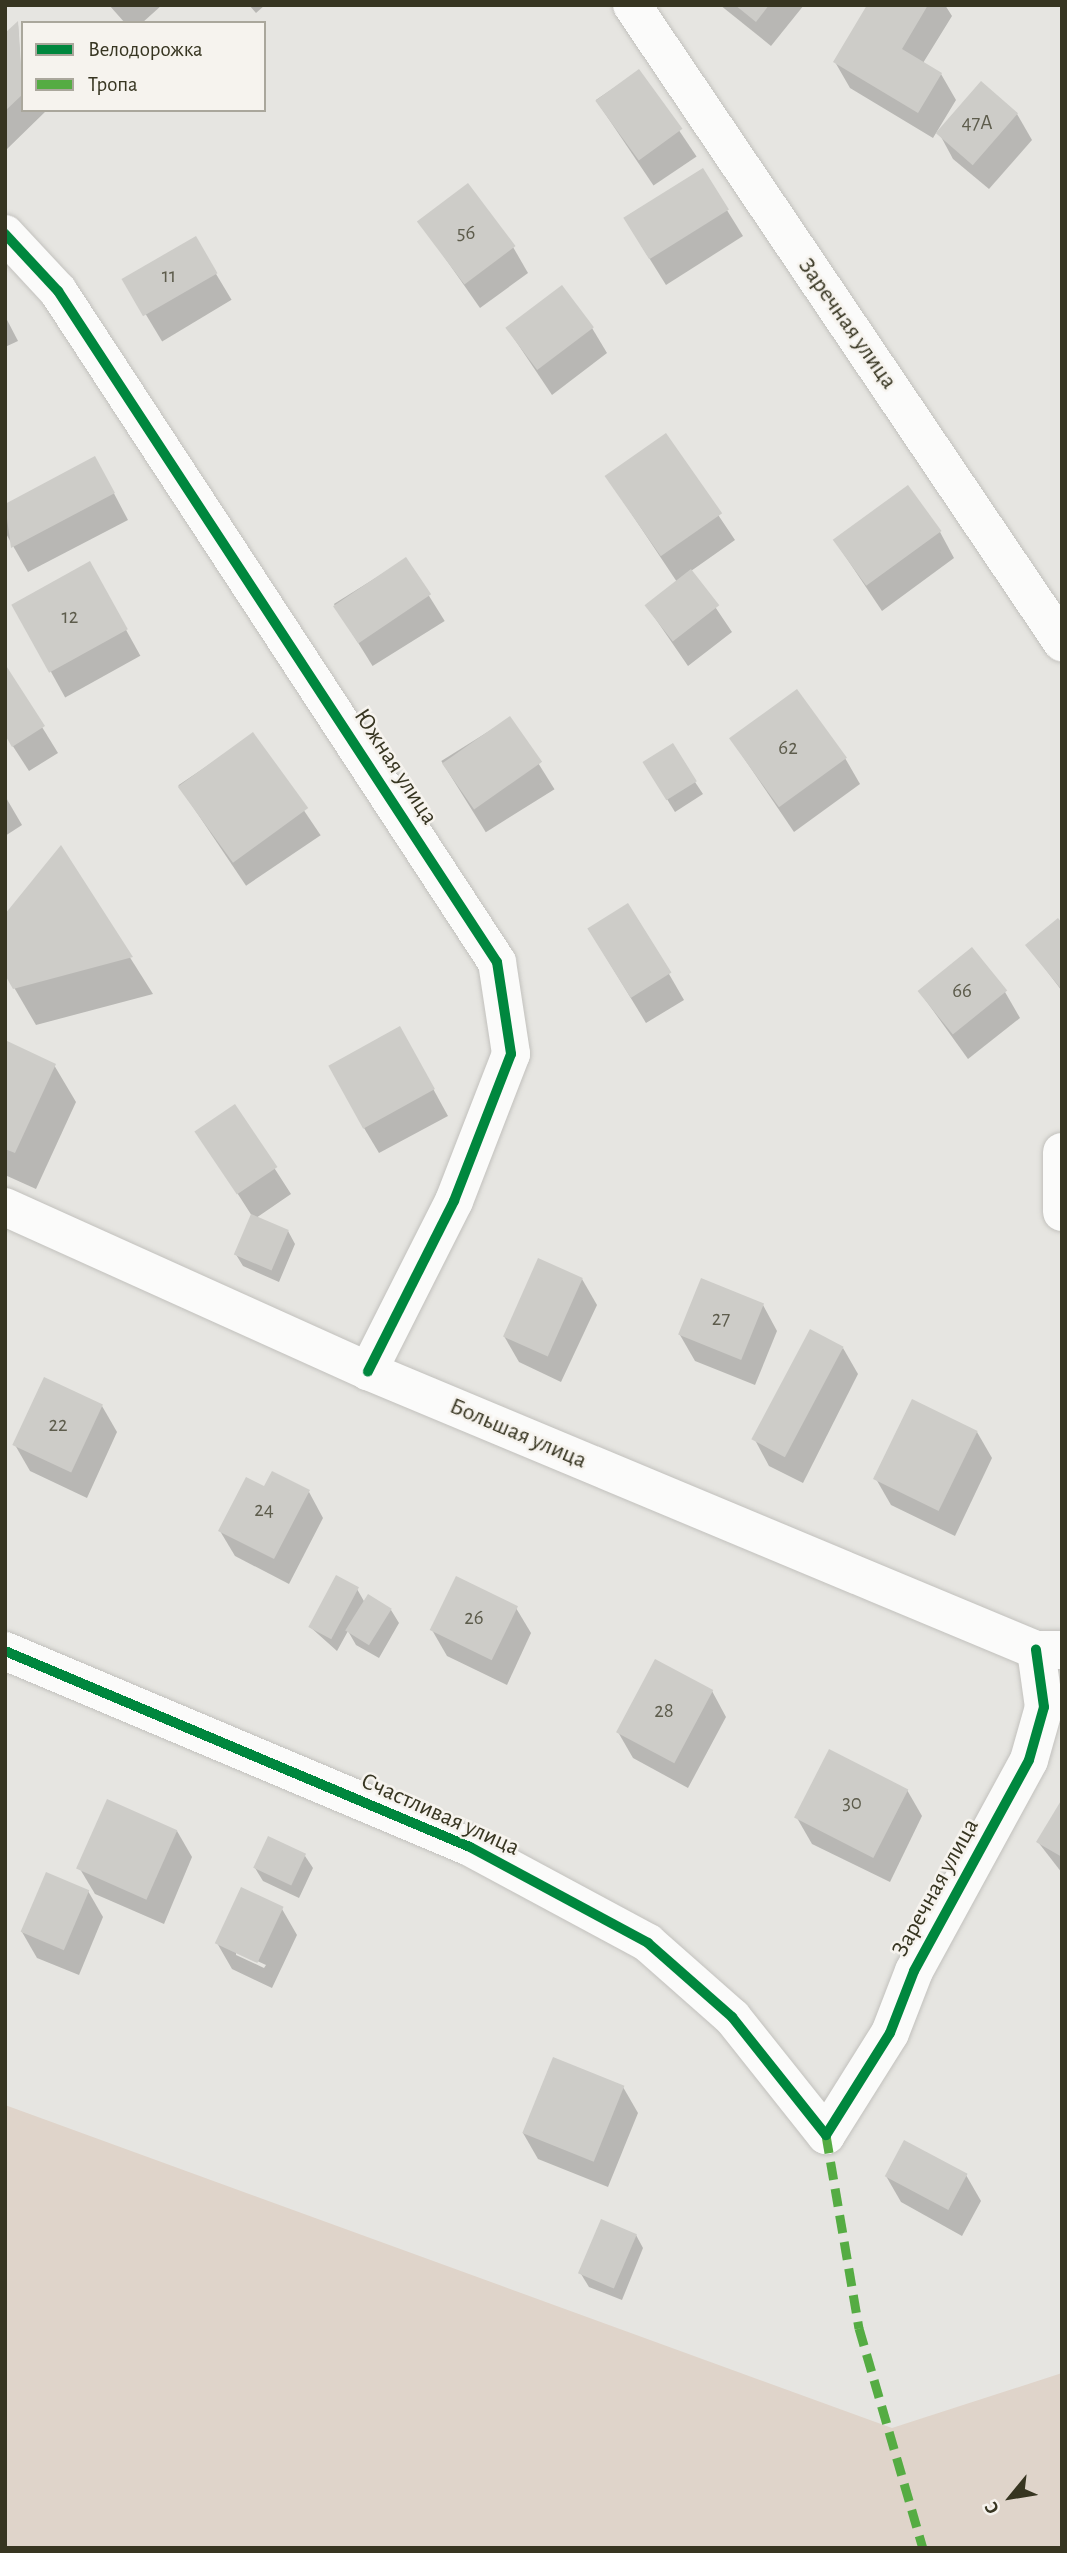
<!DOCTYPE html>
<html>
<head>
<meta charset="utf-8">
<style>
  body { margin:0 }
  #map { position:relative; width:1067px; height:2553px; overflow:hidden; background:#e6e5e1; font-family:"Alegreya Sans",sans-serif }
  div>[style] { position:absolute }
  .green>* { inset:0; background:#dfd4ca }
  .shadow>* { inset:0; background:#0003; transform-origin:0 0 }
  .building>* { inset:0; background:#cdccc8; transform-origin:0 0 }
  .roads { filter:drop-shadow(0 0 2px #c2c1bd) drop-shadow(0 0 2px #c2c1bd) }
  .minor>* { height:38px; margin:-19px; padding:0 19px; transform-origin:19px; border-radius:19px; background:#fbfbfa }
  .quiet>* { height:9px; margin-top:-4.5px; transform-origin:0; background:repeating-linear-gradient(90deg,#55ac43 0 18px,transparent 0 27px) }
  .cycleway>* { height:10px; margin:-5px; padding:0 5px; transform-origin:5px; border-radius:5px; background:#00873e }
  span { translate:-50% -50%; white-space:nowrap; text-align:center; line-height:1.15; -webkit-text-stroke:5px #f6f3ee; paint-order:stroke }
  .number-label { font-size:21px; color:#5d5c4c }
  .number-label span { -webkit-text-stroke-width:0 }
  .street-label { font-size:24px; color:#373521 }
  .frame { position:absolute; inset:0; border:7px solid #373521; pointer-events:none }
  .legend { position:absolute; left:21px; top:21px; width:245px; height:91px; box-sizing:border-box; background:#f6f3ee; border:2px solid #aaa79c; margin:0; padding:9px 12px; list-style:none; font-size:21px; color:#373521 }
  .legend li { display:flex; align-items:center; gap:14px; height:35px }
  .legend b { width:35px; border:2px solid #aaa79c }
  .north { position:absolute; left:976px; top:2462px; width:70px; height:70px; -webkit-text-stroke:5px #f6f3ee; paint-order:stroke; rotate:240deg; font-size:19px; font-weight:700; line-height:28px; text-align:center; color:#373521 }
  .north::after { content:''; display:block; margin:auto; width:24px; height:32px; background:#373521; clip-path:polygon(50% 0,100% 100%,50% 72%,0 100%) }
</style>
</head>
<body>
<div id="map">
  <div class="green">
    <div style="clip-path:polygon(5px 2105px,892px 2428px,1062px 2373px,1062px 2548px,5px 2548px)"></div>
  </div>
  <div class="shadow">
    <div style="clip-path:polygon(109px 5px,162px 5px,142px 23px,125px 23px)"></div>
    <div style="clip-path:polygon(249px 5px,265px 5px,256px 13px)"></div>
    <div style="clip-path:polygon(720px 5px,804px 5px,771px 46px)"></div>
    <div style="clip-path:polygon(869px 5px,945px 5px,952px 16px,923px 63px,941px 74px,956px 100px,933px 138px,850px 88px,835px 62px)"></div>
    <div style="clip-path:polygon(18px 24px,23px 110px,47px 110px,5px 151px,5px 36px)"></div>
    <div style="left:639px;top:71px;width:103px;height:52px;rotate:56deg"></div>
    <div style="clip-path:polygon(981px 84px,1017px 114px,1032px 140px,989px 189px,953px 159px,939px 133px)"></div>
    <div style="clip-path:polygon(702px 170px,743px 236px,666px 285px,641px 245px)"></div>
    <div style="clip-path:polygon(419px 221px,513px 247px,528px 273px,480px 308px)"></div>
    <div style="left:195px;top:239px;width:71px;height:81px;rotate:59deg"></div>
    <div style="clip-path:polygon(5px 316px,18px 341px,5px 347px)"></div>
    <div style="clip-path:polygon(507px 328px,592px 328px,607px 353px,552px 395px)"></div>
    <div style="clip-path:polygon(665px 436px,735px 540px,691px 571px,732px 632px,688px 666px,646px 605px,677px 582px,607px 477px)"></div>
    <div style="clip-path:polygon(109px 484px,128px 520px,28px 572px,5px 532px,5px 506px)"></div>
    <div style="clip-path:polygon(940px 532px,954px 558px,882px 611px,835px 541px)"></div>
    <div style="left:406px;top:559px;width:73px;height:85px;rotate:58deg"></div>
    <div style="left:89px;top:563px;width:106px;height:86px;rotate:61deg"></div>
    <div style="clip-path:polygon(5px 667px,58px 753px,29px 771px,5px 734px)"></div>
    <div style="left:510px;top:718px;width:84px;height:81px;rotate:58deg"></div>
    <div style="left:253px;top:735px;width:121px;height:90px;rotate:56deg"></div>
    <div style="clip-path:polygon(731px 739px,845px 758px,860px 784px,794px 832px)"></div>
    <div style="clip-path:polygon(652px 775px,695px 782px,703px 794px,675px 812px)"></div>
    <div style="clip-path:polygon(5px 796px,22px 825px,5px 836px)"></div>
    <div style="clip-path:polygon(61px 848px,153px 994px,36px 1025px,5px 972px)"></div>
    <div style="clip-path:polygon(1062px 926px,1062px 991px,1027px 945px)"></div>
    <div style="clip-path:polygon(604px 954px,669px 974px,684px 1000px,646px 1023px)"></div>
    <div style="clip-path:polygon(919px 991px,1005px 992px,1020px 1018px,968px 1059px)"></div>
    <div style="clip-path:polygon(5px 1042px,54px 1065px,76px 1102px,36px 1189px,5px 1175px)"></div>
    <div style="clip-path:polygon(414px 1054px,448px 1116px,379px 1153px,364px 1128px)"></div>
    <div style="clip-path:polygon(235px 1107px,291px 1194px,256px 1218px,288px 1231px,295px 1244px,279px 1282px,243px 1266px,235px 1253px,252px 1216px,198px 1132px)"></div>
    <div style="clip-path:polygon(582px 1279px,597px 1305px,561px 1382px,519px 1362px,504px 1336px)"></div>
    <div style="clip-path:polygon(763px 1305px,777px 1331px,755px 1385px,695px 1361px,680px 1335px)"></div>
    <div style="clip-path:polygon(843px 1348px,858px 1374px,803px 1483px,769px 1466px,755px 1440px)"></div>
    <div style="clip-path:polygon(102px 1406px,117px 1432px,87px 1498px,30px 1471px,15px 1445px)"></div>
    <div style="clip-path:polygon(977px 1432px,992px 1458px,955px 1536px,891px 1505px,876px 1479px)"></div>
    <div style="clip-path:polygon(309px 1492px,323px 1518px,289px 1584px,235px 1556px,220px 1531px)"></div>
    <div style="clip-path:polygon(357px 1589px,365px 1603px,391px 1610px,399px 1623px,379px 1658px,356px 1645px,348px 1631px,337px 1651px,309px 1626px)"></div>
    <div style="clip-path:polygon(516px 1608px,531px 1633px,507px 1685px,447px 1656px,432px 1630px)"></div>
    <div style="clip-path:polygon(712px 1691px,726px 1717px,688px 1788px,633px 1758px,618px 1732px)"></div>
    <div style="clip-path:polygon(907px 1790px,922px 1816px,890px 1882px,812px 1844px,797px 1818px)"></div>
    <div style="clip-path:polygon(1062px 1802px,1062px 1873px,1038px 1842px)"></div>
    <div style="clip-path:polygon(177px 1831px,192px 1857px,164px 1924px,95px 1894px,80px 1869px)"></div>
    <div style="clip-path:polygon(305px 1856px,313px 1868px,299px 1898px,263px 1881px,255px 1868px)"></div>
    <div style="clip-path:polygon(88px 1891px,103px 1917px,79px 1975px,37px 1958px,22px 1932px)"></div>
    <div style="clip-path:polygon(evenodd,282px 1909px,297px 1935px,272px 1988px,232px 1969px,217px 1943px,282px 1909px,236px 1951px,266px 1965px,264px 1968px,236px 1955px,236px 1951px)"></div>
    <div style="clip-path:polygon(623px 2087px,638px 2113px,608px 2187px,538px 2159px,523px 2133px)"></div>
    <div style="clip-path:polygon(966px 2175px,981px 2201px,962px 2236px,901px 2202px,886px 2176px)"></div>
    <div style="clip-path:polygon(636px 2235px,643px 2248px,622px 2300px,589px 2287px,581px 2274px)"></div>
  </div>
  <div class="building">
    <div style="clip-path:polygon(735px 5px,769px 5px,756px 22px)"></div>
    <div style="clip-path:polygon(867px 5px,928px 5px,902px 49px,942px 73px,918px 113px,833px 62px)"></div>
    <div style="clip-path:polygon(18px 21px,23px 94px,5px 111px,5px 33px)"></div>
    <div style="left:639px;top:69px;width:74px;height:54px;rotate:54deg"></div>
    <div style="left:981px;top:81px;width:49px;height:69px;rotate:41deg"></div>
    <div style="left:703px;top:168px;width:49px;height:94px;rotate:58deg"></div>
    <div style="left:468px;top:183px;width:79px;height:64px;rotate:53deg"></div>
    <div style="left:196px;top:236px;width:43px;height:86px;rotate:60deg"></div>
    <div style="left:562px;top:285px;width:53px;height:71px;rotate:53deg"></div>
    <div style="left:666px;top:433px;width:98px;height:75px;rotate:55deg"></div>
    <div style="clip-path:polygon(95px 456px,115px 493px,11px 548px,5px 504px)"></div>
    <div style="left:908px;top:485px;width:57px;height:93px;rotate:54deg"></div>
    <div style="left:406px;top:557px;width:45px;height:88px;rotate:56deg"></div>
    <div style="left:90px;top:561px;width:78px;height:90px;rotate:61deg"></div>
    <div style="left:691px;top:569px;width:46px;height:59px;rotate:52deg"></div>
    <div style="clip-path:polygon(5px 664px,45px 726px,12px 747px,5px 735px)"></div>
    <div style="left:797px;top:689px;width:85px;height:84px;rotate:54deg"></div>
    <div style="left:510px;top:716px;width:56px;height:83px;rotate:55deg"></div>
    <div style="left:253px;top:732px;width:94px;height:93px;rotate:54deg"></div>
    <div style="left:673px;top:743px;width:45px;height:36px;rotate:58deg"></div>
    <div style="clip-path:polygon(61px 845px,133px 957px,13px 989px,5px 975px,5px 914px)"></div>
    <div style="left:628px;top:903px;width:82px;height:48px;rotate:58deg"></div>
    <div style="clip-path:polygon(1058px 918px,1062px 923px,1062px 990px,1025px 945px)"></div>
    <div style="left:972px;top:947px;width:56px;height:70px;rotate:51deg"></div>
    <div style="left:400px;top:1026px;width:72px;height:82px;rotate:61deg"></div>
    <div style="clip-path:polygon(5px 1040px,56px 1064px,15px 1153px,5px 1149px)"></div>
    <div style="left:235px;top:1104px;width:76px;height:49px;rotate:56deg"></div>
    <div style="left:251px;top:1214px;width:41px;height:44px;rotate:23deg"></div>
    <div style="left:538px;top:1258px;width:49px;height:86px;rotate:24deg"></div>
    <div style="left:701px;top:1278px;width:68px;height:61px;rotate:22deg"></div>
    <div style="left:810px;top:1329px;width:38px;height:125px;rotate:28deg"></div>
    <div style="left:44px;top:1377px;width:65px;height:75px;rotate:25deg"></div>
    <div style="left:912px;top:1399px;width:73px;height:89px;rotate:26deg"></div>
    <div style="clip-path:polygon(272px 1471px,310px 1490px,274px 1559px,218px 1531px,246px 1477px,264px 1486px)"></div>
    <div style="left:336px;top:1575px;width:26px;height:59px;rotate:28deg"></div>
    <div style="left:456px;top:1576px;width:69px;height:60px;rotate:26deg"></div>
    <div style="left:368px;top:1594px;width:28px;height:43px;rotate:32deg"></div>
    <div style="left:655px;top:1659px;width:66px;height:83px;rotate:28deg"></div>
    <div style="left:829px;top:1749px;width:89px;height:77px;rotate:27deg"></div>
    <div style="left:107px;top:1799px;width:77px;height:76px;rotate:24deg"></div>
    <div style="clip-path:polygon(1062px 1799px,1062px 1857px,1036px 1842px)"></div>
    <div style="left:268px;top:1836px;width:42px;height:35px;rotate:25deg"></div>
    <div style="left:46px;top:1872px;width:47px;height:65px;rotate:23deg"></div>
    <div style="left:241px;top:1887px;width:47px;height:62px;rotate:25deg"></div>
    <div style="left:553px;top:2057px;width:77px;height:82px;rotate:22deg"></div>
    <div style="left:904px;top:2140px;width:72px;height:41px;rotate:28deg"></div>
    <div style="left:601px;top:2219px;width:39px;height:59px;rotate:23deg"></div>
  </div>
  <div class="roads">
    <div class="minor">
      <div style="left:632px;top:5px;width:769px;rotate:55.98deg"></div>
      <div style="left:5px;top:234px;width:78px;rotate:47.1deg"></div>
      <div style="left:58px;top:291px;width:802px;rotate:56.81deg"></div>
      <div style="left:497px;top:962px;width:93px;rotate:81.3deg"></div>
      <div style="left:511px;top:1054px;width:158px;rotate:111.2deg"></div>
      <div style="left:454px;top:1201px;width:191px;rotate:116.8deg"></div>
      <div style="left:1062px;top:1152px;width:60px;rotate:90deg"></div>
      <div style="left:5px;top:1207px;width:398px;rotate:24.3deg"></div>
      <div style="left:368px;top:1371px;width:724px;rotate:22.67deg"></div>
      <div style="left:1036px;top:1650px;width:24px"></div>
      <div style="left:5px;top:1651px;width:505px;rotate:22.86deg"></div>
      <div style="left:470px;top:1847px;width:202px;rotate:28.3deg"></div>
      <div style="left:648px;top:1943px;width:112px;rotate:41.4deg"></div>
      <div style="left:732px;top:2017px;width:151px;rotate:51.5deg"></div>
      <div style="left:826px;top:2135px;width:120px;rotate:-57.9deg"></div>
      <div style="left:890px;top:2033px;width:66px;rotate:-68.8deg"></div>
      <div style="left:914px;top:1971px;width:240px;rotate:-61.4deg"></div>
      <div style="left:1029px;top:1760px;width:55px;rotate:-74.2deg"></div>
      <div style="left:1044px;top:1707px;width:58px;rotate:-98deg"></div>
    </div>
  </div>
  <div class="quiet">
    <div style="left:826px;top:2135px;width:196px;rotate:80.3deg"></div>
    <div style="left:859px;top:2328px;width:229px;rotate:73.8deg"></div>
  </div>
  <div class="cycleway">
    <div style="left:5px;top:234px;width:78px;rotate:47.1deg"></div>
    <div style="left:58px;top:291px;width:802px;rotate:56.81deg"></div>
    <div style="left:497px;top:962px;width:93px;rotate:81.3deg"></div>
    <div style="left:511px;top:1054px;width:158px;rotate:111.2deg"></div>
    <div style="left:454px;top:1201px;width:191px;rotate:116.8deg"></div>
    <div style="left:5px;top:1651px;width:505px;rotate:22.86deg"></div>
    <div style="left:470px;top:1847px;width:202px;rotate:28.3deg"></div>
    <div style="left:648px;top:1943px;width:112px;rotate:41.4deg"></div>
    <div style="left:732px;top:2017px;width:151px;rotate:51.5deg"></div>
    <div style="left:826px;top:2135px;width:120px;rotate:-57.9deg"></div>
    <div style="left:890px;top:2033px;width:66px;rotate:-68.8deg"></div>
    <div style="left:914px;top:1971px;width:240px;rotate:-61.4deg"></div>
    <div style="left:1029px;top:1760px;width:55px;rotate:-74.2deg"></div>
    <div style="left:1044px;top:1707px;width:58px;rotate:-98deg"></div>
  </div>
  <div class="number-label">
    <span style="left:977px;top:123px">47А</span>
    <span style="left:466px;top:233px">56</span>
    <span style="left:169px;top:276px">11</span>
    <span style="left:70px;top:617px">12</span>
    <span style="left:788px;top:748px">62</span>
    <span style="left:962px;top:991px">66</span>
    <span style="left:721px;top:1319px">27</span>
    <span style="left:58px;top:1425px">22</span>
    <span style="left:264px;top:1510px">24</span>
    <span style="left:474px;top:1618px">26</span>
    <span style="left:664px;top:1711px">28</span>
    <span style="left:852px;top:1803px">30</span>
  </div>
  <div class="street-label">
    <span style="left:847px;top:324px;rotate:55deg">Заречная улица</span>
    <span style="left:395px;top:767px;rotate:57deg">Южная улица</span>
    <span style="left:518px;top:1434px;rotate:23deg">Большая улица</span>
    <span style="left:440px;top:1815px;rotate:24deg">Счастливая улица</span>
    <span style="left:936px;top:1888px;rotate:-61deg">Заречная улица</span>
  </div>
  <div class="frame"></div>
  <ul class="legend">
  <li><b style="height:9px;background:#00873e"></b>Велодорожка</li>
  <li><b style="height:9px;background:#55ac43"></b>Тропа</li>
  </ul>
  <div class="north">С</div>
</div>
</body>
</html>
